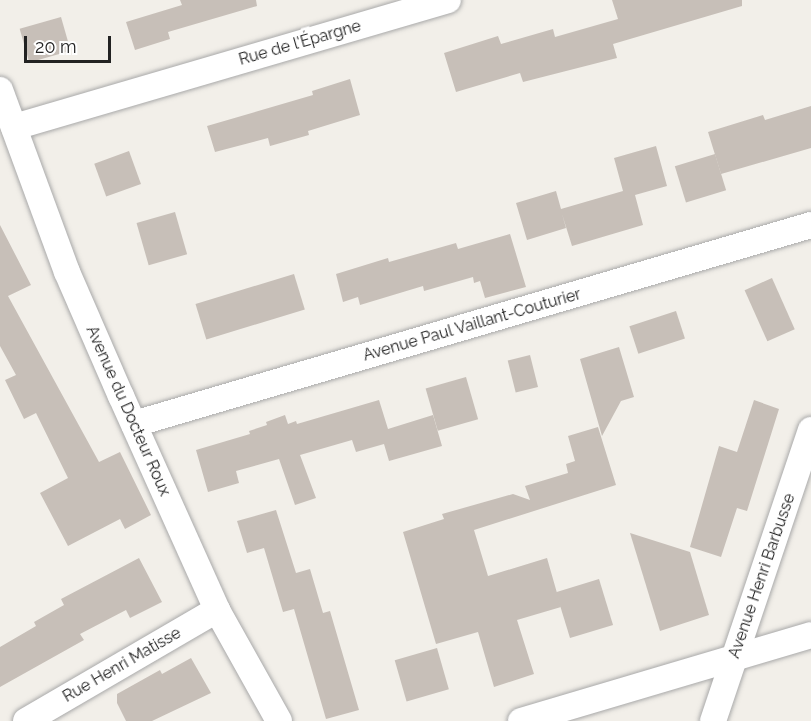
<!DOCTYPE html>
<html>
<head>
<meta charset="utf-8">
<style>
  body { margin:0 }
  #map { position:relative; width:811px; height:721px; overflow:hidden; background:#f2efe9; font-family:Raleway,sans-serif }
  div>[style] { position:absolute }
  .building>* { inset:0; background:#c7bfb8; transform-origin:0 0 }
  .roads { filter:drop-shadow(0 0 2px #a9a9a9) drop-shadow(0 0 2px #a9a9a9) }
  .minor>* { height:26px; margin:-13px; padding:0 13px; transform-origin:13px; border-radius:13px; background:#fff }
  span { translate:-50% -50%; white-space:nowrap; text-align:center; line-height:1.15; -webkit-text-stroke:6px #fff; paint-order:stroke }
  .street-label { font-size:16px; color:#222 }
  .scale { position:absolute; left:24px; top:36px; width:87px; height:27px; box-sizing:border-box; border:3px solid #222; border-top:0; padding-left:8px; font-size:18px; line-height:21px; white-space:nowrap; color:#222; -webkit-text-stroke:4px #fff; paint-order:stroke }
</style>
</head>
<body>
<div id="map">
  <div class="building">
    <div style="clip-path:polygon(180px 0,256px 0,257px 6px,168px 32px,170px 39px,135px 50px,126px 22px,182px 5px)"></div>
    <div style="clip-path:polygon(612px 0,742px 0,742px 6px,613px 44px,617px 58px,523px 82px,520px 73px,456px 92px,444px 53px,498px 36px,501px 44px,553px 29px,555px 37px,618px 19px)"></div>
    <div style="left:61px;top:17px;width:35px;height:43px;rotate:74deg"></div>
    <div style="clip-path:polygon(350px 79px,360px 115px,308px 131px,309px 135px,270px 146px,268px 138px,215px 152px,207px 126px,313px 95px,312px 91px)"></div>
    <div style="clip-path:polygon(811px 106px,811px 148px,721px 174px,708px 132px,763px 115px,765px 120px)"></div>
    <div style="clip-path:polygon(656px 146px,667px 186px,635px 195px,643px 225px,572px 246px,562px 214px,566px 228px,527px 240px,516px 203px,556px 191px,561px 209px,623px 191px,614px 158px)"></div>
    <div style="left:129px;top:151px;width:35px;height:37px;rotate:70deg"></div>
    <div style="left:715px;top:154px;width:38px;height:42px;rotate:73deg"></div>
    <div style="left:175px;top:212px;width:44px;height:40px;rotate:74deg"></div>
    <div style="clip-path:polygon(0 225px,31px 285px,8px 296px,99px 462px,120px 452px,151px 515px,125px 529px,120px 519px,68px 546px,40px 493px,68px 478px,36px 413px,24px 419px,5px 380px,16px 375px,0 346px)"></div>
    <div style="clip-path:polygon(510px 234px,526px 287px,485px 298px,480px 281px,474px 283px,473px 277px,424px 291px,423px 286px,360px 305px,358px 297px,343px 302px,336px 274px,388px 258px,389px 262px,456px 243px,458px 249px)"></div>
    <div style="left:294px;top:274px;width:37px;height:103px;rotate:73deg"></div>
    <div style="left:772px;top:278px;width:56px;height:30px;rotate:66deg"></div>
    <div style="left:676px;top:311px;width:29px;height:49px;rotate:72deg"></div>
    <div style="clip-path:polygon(619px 347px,634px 397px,621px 401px,602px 436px,580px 359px)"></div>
    <div style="left:530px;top:355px;width:33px;height:23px;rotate:76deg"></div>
    <div style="left:466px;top:377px;width:44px;height:42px;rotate:74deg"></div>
    <div style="clip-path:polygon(379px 400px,388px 429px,433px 415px,442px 446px,389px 461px,384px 444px,356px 452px,352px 440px,300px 455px,316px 498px,295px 505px,279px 459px,236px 471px,239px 483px,208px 492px,196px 450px,250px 434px,249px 431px,267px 425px,266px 422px,285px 415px,288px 424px,296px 421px,297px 424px)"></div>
    <div style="clip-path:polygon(754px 400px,779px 409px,747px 511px,737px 508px,721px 557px,690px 547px,719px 446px,737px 452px)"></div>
    <div style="clip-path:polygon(598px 427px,616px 485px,474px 530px,488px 576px,547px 558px,561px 607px,517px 620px,534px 674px,494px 687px,478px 632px,436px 644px,403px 532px,444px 519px,442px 514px,513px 494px,530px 500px,525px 486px,568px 473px,566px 464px,575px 461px,568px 436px)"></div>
    <div style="clip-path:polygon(276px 510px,296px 573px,310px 569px,323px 613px,330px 611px,359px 710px,326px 719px,294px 609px,283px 612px,264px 548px,247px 553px,237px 521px)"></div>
    <div style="clip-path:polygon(630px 533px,690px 552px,709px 615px,660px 631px)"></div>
    <div style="clip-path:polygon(139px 558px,162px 602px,130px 618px,126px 610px,80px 634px,84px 640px,0 687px,0 647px,36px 626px,34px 622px,64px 605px,61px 599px)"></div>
    <div style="left:599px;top:579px;width:48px;height:45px;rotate:73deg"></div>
    <div style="left:437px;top:648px;width:43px;height:44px;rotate:74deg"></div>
    <div style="clip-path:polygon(191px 658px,211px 693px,152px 721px,126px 721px,117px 703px,117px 694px,160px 670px,162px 674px)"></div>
  </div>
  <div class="roads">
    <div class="minor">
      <div style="left:0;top:90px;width:194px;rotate:69.8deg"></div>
      <div style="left:67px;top:272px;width:135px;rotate:66.5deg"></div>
      <div style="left:121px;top:396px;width:235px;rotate:65.8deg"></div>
      <div style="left:217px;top:610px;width:127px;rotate:60.8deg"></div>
      <div style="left:14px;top:127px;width:452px;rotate:-16.3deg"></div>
      <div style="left:134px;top:424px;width:706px;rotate:-16.38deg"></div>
      <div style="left:26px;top:721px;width:221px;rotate:-30.2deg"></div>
      <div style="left:521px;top:721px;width:302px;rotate:-16.5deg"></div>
      <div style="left:713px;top:721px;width:307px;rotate:-71.4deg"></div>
    </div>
  </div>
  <div class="street-label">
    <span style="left:300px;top:43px;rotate:-16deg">Rue de l'Épargne</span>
    <span style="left:472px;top:325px;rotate:-16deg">Avenue Paul Vaillant-Couturier</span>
    <span style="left:128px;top:411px;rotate:66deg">Avenue du Docteur Roux</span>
    <span style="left:762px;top:576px;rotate:-71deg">Avenue Henri Barbusse</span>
    <span style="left:122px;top:665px;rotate:-30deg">Rue Henri Matisse</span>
  </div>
  <div class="scale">20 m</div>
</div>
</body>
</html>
